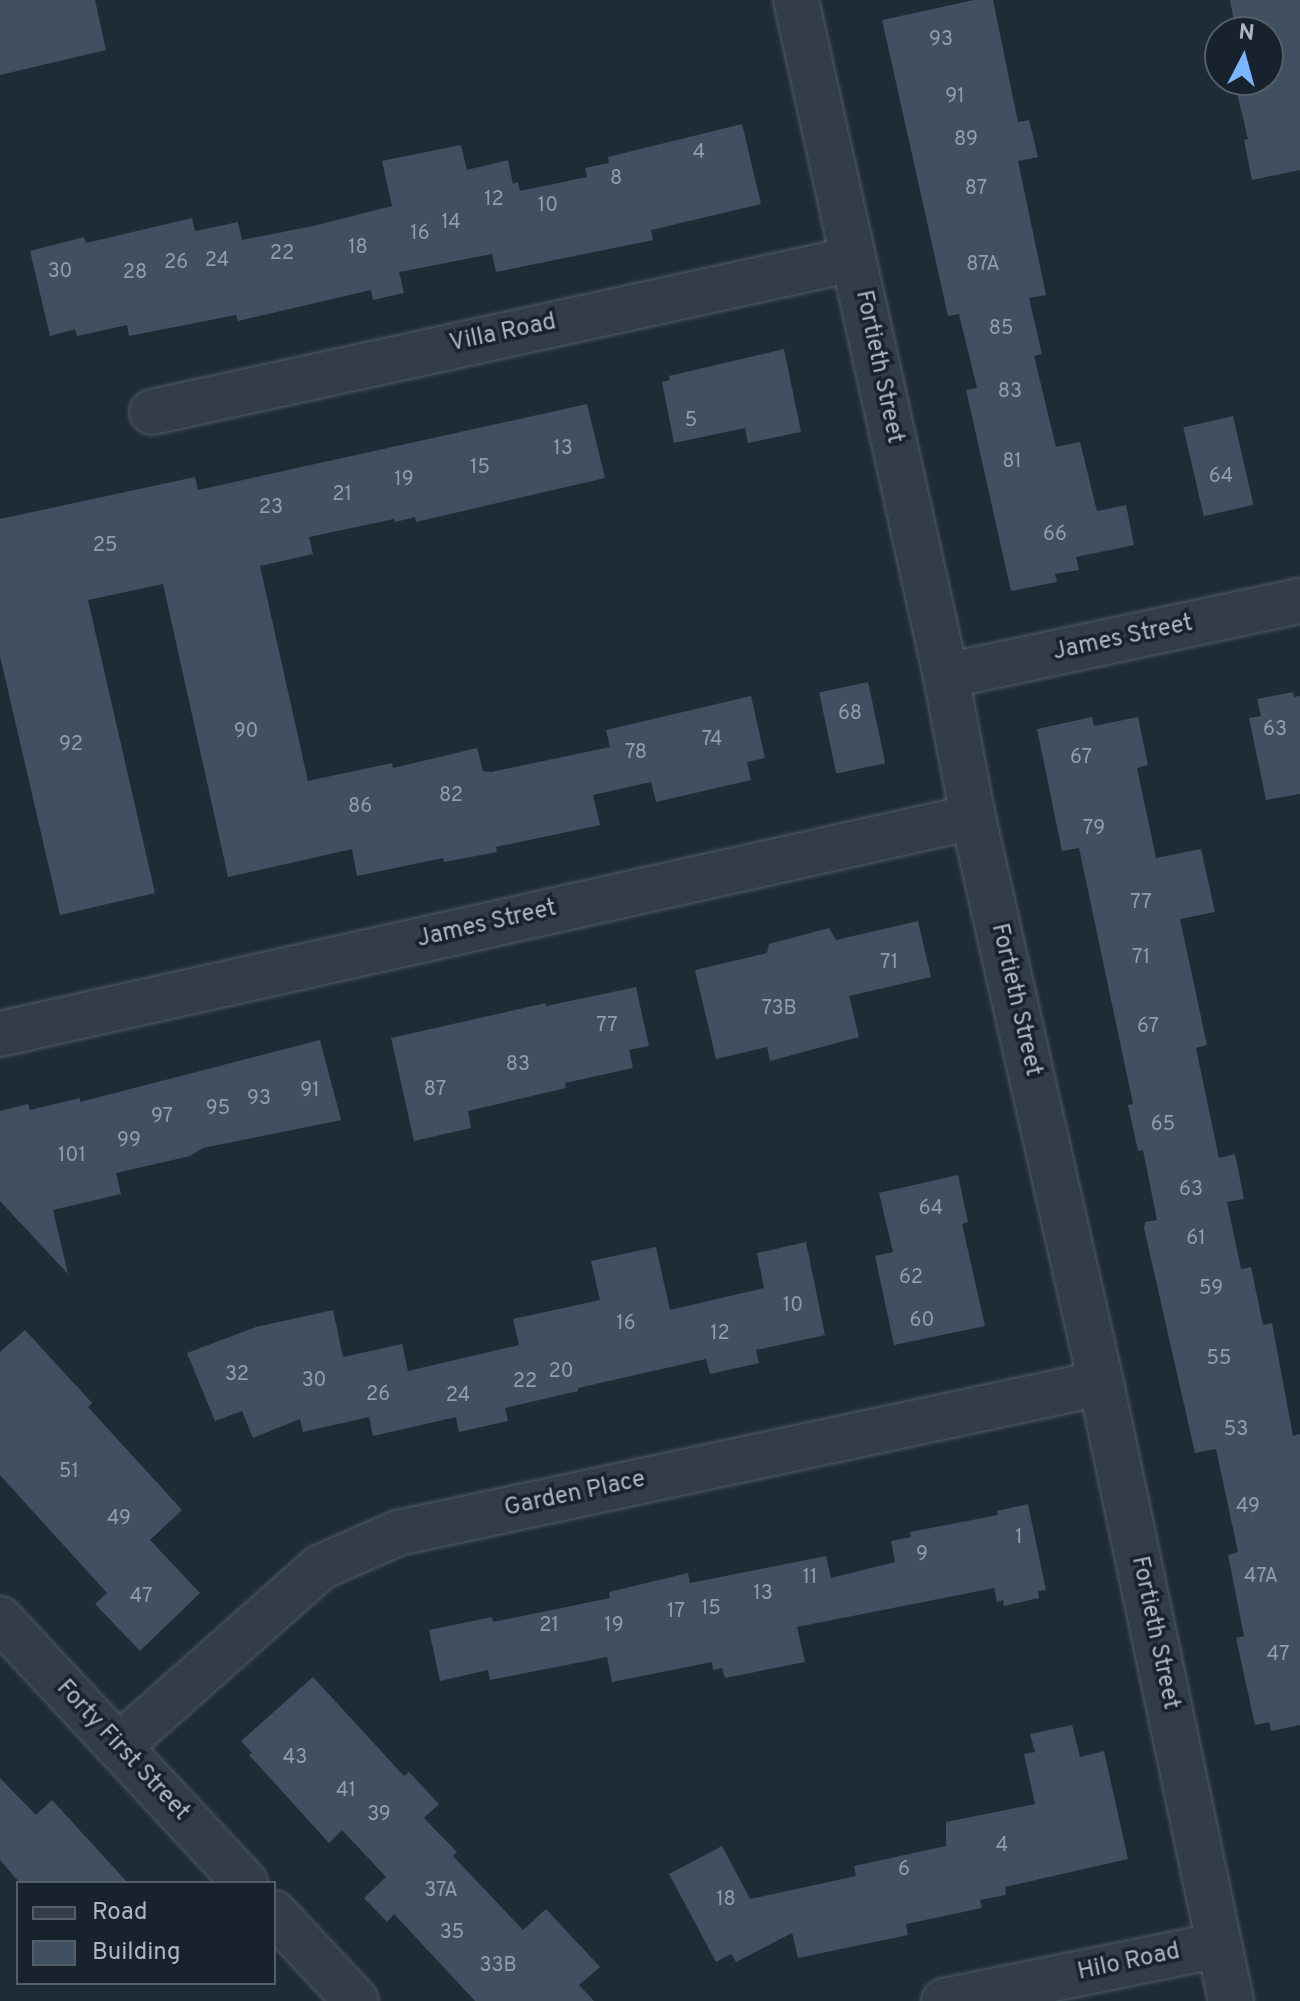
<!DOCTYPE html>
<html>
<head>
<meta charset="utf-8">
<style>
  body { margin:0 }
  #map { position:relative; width:1300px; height:2001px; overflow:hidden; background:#1f2b37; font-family:Overpass,sans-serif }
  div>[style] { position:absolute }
  .building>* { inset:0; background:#415060; transform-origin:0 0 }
  .roads { filter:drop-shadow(0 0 2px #505a66) drop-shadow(0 0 2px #505a66) }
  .minor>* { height:44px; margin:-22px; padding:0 22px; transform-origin:22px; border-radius:22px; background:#323d48 }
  span { translate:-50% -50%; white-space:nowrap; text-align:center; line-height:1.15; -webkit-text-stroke:7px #18222c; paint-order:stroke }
  .number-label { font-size:20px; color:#919dac }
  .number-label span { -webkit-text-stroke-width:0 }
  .street-label { font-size:24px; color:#acb7c5 }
  .legend { position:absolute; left:16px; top:1881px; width:260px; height:104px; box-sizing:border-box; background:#18222c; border:2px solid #535e69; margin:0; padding:10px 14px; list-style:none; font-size:24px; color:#acb7c5 }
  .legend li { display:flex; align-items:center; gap:16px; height:40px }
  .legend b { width:40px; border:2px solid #535e69 }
  .north { position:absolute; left:1204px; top:16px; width:80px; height:80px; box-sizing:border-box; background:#18222c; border:2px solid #535e69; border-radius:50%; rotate:6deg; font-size:22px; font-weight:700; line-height:32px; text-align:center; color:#acb7c5 }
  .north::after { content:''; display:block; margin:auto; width:28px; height:36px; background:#7ab6fc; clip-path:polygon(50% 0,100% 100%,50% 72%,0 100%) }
</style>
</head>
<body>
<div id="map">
  <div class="building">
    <div style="clip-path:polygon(0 0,95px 0,106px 50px,0 75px)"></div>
    <div style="clip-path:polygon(974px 0,993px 0,1018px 122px,1029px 120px,1038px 157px,1018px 161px,1046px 295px,1029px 298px,1042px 354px,1034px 356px,1056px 447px,1080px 442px,1097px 511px,1126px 505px,1134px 545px,1076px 557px,1079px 570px,1055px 574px,1057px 582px,1011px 591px,966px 390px,977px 388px,959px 314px,948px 316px,882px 20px)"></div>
    <div style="clip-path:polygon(1230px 0,1300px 0,1300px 170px,1252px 180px,1244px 140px,1248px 139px,1234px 80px,1268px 80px,1268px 32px,1236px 32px)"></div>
    <div style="clip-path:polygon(742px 124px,761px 204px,651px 230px,653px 240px,496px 272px,492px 254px,399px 272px,404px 293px,373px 300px,371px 290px,238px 321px,236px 315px,129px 336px,127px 325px,77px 336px,75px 329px,50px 336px,30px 251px,84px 237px,86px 243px,192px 218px,195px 231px,238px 222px,242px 240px,313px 226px,392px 206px,382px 161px,461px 145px,467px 170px,508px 160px,513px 184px,518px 182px,520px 191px,587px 177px,585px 168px,609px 163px,608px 157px)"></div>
    <div style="clip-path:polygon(784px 349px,801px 432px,748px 443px,745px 428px,674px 443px,662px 382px,670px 380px,669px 376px)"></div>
    <div style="clip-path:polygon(587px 404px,605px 478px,416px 522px,415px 517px,395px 522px,394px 519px,309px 537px,313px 554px,260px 566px,308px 781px,392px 763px,393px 768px,477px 748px,483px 771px,491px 772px,610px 747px,606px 730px,751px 696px,765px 758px,747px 762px,751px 780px,656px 802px,651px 782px,593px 795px,600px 825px,496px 847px,497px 852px,444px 862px,443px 858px,357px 876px,352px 849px,228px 877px,163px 584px,88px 600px,155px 893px,60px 915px,0 656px,0 519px,195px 477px,198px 490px)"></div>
    <div style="left:1233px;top:416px;width:91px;height:51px;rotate:77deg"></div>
    <div style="left:868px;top:682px;width:83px;height:50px;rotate:78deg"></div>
    <div style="clip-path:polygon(1293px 692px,1294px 697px,1300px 696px,1300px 794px,1266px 800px,1249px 718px,1261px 716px,1257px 699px)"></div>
    <div style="clip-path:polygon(1092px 717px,1094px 726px,1138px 717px,1148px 765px,1137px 768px,1156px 858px,1201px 849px,1215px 912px,1180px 919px,1207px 1045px,1196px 1048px,1219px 1158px,1235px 1154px,1244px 1199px,1227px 1202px,1241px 1269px,1251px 1267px,1263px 1325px,1272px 1323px,1293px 1436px,1300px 1434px,1300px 1725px,1271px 1731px,1269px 1722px,1255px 1725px,1236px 1638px,1244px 1636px,1228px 1555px,1238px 1552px,1216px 1449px,1195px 1453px,1144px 1228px,1145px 1222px,1157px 1220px,1143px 1150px,1138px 1151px,1128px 1105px,1133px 1104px,1079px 848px,1062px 851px,1037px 729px)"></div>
    <div style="clip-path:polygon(918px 921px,931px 977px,849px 996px,859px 1037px,770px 1061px,767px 1047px,716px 1059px,695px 970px,767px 953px,769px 944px,829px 928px,836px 940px)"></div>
    <div style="clip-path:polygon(636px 987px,649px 1046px,629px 1050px,633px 1068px,565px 1083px,566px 1088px,468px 1111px,471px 1128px,414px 1141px,391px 1038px,546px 1003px,546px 1006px)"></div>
    <div style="clip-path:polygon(320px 1040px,341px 1120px,203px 1148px,190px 1156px,116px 1173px,121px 1194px,53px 1210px,68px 1274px,0 1201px,0 1111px,28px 1104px,30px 1110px,80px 1098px,80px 1102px)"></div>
    <div style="clip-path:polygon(958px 1175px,968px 1222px,962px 1224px,985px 1326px,894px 1345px,875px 1256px,893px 1252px,879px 1193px)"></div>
    <div style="clip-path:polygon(806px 1242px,825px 1335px,756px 1350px,759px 1363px,710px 1374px,706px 1359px,578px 1388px,578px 1391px,505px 1408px,508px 1421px,459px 1432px,456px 1417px,373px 1436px,369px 1417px,303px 1432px,300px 1419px,253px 1438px,242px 1411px,215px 1421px,187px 1353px,256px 1327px,333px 1310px,343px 1357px,402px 1344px,408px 1371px,519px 1345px,513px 1319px,600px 1300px,591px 1261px,656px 1247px,670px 1310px,764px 1288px,757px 1253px)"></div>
    <div style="clip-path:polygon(25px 1330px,92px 1403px,88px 1407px,182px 1510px,150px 1540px,200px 1593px,140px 1651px,95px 1604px,107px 1593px,0 1475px,0 1352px)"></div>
    <div style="clip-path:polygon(1028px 1504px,1046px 1590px,1038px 1591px,1039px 1598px,1004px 1606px,1003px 1600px,997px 1602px,994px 1588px,797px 1627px,805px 1662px,725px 1678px,722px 1668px,713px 1670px,712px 1662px,612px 1682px,607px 1657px,490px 1680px,488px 1670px,440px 1681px,429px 1630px,492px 1617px,493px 1622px,610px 1598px,609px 1592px,688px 1573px,690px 1583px,826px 1556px,831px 1578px,895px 1562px,891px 1541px,911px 1537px,910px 1532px,998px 1515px,997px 1511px)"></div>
    <div style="clip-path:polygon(313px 1677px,404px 1776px,409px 1772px,439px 1804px,424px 1818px,457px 1852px,453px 1856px,523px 1930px,546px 1909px,600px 1967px,579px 1985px,594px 2001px,475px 2001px,394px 1914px,387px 1922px,364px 1898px,386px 1877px,342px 1830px,329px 1843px,249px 1755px,252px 1753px,241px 1741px)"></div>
    <div style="clip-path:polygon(1072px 1725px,1080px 1757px,1104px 1751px,1128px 1859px,1005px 1887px,1006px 1895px,980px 1900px,982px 1908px,906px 1924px,908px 1935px,798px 1958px,792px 1933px,736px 1962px,731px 1954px,716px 1962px,669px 1874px,722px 1846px,750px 1899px,856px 1876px,854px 1866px,946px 1846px,946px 1822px,1035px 1804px,1024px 1754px,1035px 1752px,1030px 1734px)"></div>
    <div style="clip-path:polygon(0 1778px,36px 1815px,52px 1800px,128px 1883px,20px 1883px,0 1860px)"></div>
  </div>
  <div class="roads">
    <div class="minor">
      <div style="left:796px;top:0;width:692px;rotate:77.49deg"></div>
      <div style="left:946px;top:676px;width:144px;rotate:79.2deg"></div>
      <div style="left:973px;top:817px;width:580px;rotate:77.26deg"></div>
      <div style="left:1101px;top:1383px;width:632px;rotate:78.12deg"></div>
      <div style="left:152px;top:412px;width:718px;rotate:-12.3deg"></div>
      <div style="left:946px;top:676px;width:362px;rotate:-12deg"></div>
      <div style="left:0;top:1034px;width:997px;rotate:-12.57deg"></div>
      <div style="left:0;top:1619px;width:360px;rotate:47.1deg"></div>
      <div style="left:118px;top:1747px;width:271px;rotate:-41.6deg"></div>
      <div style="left:321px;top:1567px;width:84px;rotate:-23.8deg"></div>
      <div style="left:398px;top:1533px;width:719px;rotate:-12.04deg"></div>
      <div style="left:274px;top:1913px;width:120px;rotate:47deg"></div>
      <div style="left:944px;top:2001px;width:281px;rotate:-11.5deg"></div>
    </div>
  </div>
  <div class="number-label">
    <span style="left:941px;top:40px">93</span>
    <span style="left:955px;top:97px">91</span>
    <span style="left:966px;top:140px">89</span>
    <span style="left:699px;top:153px">4</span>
    <span style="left:616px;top:179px">8</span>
    <span style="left:976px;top:189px">87</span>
    <span style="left:494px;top:200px">12</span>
    <span style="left:548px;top:206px">10</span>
    <span style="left:451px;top:223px">14</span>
    <span style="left:420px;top:234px">16</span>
    <span style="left:358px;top:248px">18</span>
    <span style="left:282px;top:254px">22</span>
    <span style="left:217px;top:261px">24</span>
    <span style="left:176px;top:263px">26</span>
    <span style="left:983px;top:265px">87A</span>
    <span style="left:60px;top:272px">30</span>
    <span style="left:135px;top:273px">28</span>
    <span style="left:1001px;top:329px">85</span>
    <span style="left:1010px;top:392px">83</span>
    <span style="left:691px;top:421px">5</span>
    <span style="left:563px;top:449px">13</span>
    <span style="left:1012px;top:462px">81</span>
    <span style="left:480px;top:468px">15</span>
    <span style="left:1221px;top:477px">64</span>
    <span style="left:404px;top:480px">19</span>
    <span style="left:342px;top:495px">21</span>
    <span style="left:271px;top:508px">23</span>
    <span style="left:1055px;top:535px">66</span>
    <span style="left:105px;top:546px">25</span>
    <span style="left:850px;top:714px">68</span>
    <span style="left:1275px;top:730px">63</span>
    <span style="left:246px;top:732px">90</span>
    <span style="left:712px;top:740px">74</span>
    <span style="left:71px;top:745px">92</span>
    <span style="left:636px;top:753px">78</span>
    <span style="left:1081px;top:758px">67</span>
    <span style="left:451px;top:796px">82</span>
    <span style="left:360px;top:807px">86</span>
    <span style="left:1094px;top:829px">79</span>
    <span style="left:1141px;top:903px">77</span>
    <span style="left:1141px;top:958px">71</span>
    <span style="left:889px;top:963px">71</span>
    <span style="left:779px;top:1009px">73B</span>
    <span style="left:607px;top:1026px">77</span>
    <span style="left:1148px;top:1027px">67</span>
    <span style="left:518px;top:1065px">83</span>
    <span style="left:435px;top:1090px">87</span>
    <span style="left:310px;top:1091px">91</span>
    <span style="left:259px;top:1099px">93</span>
    <span style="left:218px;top:1109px">95</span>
    <span style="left:162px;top:1117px">97</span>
    <span style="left:1163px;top:1125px">65</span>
    <span style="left:129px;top:1141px">99</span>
    <span style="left:72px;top:1156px">101</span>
    <span style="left:1191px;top:1190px">63</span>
    <span style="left:931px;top:1209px">64</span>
    <span style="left:1196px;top:1239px">61</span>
    <span style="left:911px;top:1278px">62</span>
    <span style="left:1211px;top:1289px">59</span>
    <span style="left:793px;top:1306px">10</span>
    <span style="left:922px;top:1321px">60</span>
    <span style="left:626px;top:1324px">16</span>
    <span style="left:720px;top:1334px">12</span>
    <span style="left:1219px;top:1359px">55</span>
    <span style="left:561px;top:1372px">20</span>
    <span style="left:237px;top:1375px">32</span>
    <span style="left:314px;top:1381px">30</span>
    <span style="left:525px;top:1382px">22</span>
    <span style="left:378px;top:1395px">26</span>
    <span style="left:458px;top:1396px">24</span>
    <span style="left:1236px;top:1430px">53</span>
    <span style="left:69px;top:1472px">51</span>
    <span style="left:1248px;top:1507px">49</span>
    <span style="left:119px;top:1519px">49</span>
    <span style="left:1019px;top:1538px">1</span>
    <span style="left:922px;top:1555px">9</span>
    <span style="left:1261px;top:1577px">47A</span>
    <span style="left:810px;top:1578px">11</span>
    <span style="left:763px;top:1594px">13</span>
    <span style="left:141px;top:1597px">47</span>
    <span style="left:711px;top:1609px">15</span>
    <span style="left:676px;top:1612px">17</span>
    <span style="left:549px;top:1626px">21</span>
    <span style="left:614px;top:1626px">19</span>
    <span style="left:1278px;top:1655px">47</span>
    <span style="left:295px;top:1758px">43</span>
    <span style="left:346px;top:1791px">41</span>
    <span style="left:379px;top:1815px">39</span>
    <span style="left:1002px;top:1846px">4</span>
    <span style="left:904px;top:1870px">6</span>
    <span style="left:441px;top:1891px">37A</span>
    <span style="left:726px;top:1900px">18</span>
    <span style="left:452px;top:1933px">35</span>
    <span style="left:498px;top:1966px">33B</span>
  </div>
  <div class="street-label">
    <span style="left:503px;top:334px;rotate:-12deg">Villa Road</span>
    <span style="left:878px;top:367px;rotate:78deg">Fortieth Street</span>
    <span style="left:1123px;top:639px;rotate:-12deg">James Street</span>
    <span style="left:487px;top:925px;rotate:-13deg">James Street</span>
    <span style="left:1015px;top:1000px;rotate:77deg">Fortieth Street</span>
    <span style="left:575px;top:1495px;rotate:-12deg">Garden Place</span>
    <span style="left:1154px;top:1633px;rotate:78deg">Fortieth Street</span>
    <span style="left:122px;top:1751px;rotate:47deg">Forty First Street</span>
    <span style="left:1129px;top:1963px;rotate:-12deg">Hilo Road</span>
  </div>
  <ul class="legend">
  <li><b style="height:10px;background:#323d48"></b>Road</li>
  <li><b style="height:22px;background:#415060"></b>Building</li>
  </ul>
  <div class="north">N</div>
</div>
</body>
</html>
